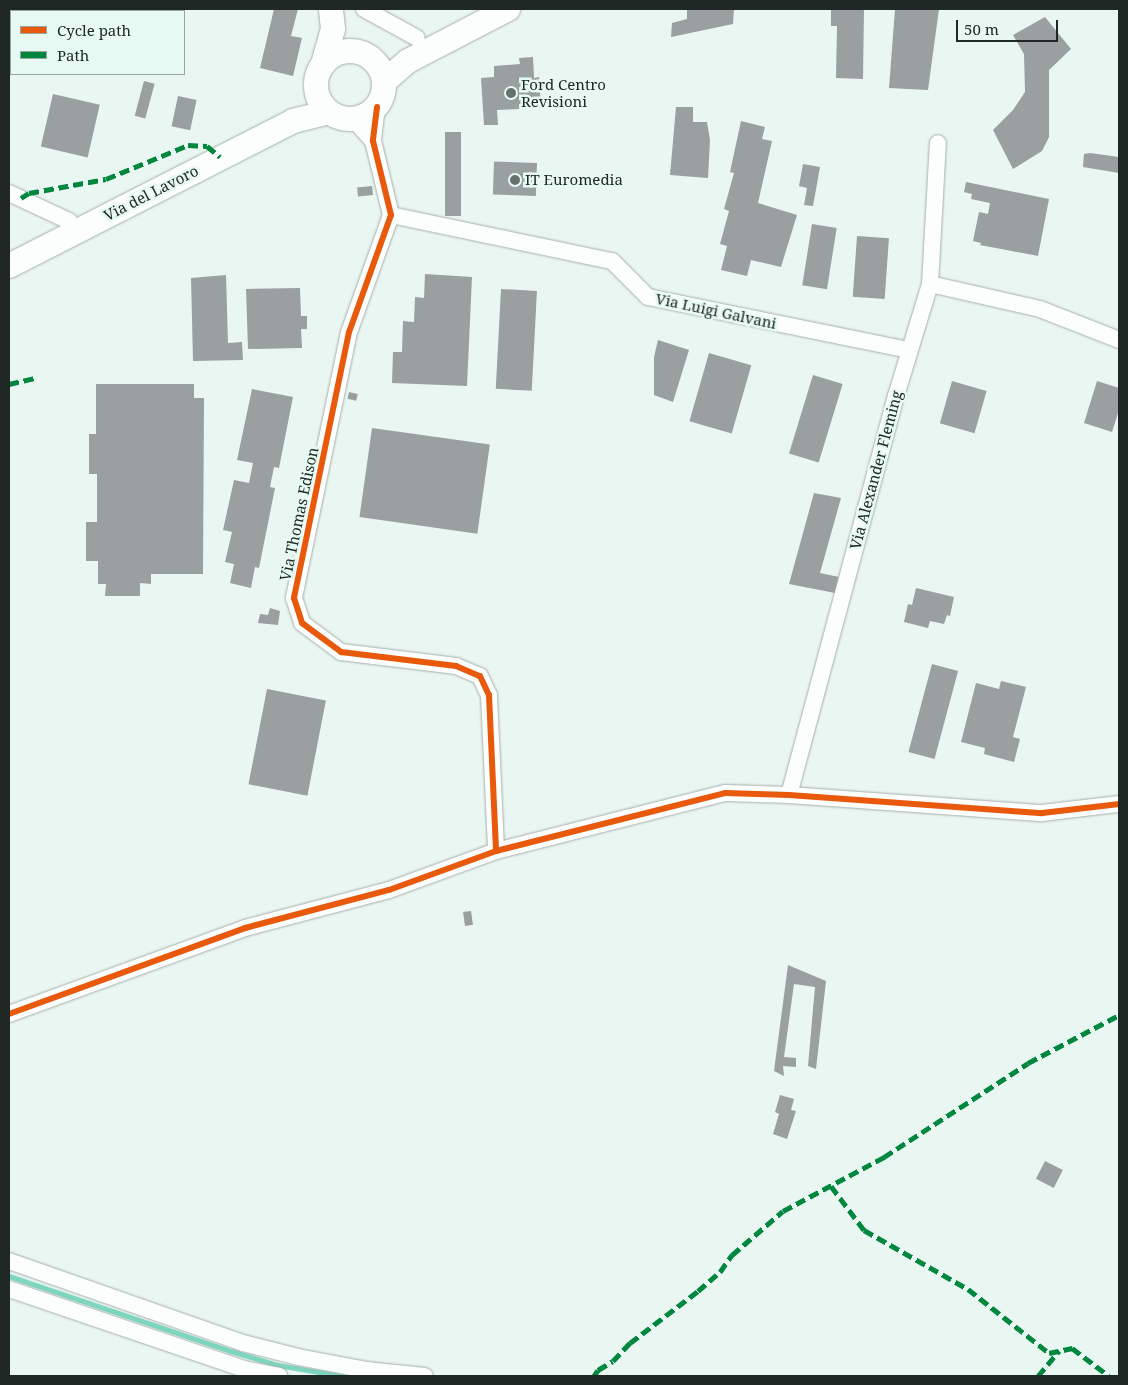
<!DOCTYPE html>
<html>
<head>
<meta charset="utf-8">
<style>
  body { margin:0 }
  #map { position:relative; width:1128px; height:1385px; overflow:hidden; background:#eaf6f2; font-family:"Noto Serif",serif }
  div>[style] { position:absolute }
  .stream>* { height:4.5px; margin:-2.25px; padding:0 2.25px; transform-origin:2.25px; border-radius:2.25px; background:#7dd6c0 }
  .building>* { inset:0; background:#9a9fa0; transform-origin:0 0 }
  .roads { filter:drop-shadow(0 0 1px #a6afac) drop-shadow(0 0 1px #a6afac) }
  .street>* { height:16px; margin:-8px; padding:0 8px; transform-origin:8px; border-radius:8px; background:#fcfefd }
  .secondary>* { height:24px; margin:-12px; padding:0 12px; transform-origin:12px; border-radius:12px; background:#fcfefd }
  .secondary>.ring { margin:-12px; padding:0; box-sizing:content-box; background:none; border:24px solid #fcfefd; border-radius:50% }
  .quiet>* { height:5px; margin-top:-2.5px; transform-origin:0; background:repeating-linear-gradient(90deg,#00873e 0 10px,transparent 0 15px) }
  .cycleway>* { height:6px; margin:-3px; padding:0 3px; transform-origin:3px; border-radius:3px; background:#e8590c }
  .dots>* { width:14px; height:14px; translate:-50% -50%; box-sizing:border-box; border:2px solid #e6faf3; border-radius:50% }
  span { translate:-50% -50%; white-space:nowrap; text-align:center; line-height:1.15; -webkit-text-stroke:5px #e6faf3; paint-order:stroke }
  .poi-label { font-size:15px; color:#202826 }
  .left { translate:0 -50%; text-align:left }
  .street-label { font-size:15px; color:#202826 }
  .frame { position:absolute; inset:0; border:10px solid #202826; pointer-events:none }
  .legend { position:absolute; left:10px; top:10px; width:175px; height:65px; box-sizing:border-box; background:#e6faf3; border:1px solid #97a6a1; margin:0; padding:6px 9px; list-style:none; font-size:15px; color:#202826 }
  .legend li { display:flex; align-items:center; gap:10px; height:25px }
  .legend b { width:25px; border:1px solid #97a6a1 }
  .scale { position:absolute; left:956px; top:20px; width:102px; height:22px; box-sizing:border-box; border:2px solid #202826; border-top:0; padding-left:6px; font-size:15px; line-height:18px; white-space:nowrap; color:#202826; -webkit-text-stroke:4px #e6faf3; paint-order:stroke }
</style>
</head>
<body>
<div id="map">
  <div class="stream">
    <div style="left:9px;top:1276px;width:234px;rotate:18.7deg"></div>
    <div style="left:231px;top:1351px;width:49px;rotate:16.6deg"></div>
    <div style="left:278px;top:1365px;width:65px;rotate:9.8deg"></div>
  </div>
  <div class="building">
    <div style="clip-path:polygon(274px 9px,298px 9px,291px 36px,302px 38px,293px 76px,260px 68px)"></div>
    <div style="clip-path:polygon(687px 9px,734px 9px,733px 24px,671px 37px,672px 23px,687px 19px)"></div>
    <div style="clip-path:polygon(831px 9px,864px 9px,863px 79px,836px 78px,837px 26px,831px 26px)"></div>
    <div style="clip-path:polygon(895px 9px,939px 9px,928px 90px,889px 88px)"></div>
    <div style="clip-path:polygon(1045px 17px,1071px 49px,1049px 70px,1049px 137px,1042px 151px,1013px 169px,993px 130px,1013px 110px,1025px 92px,1024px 54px,1013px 35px)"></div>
    <div style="clip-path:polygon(533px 57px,534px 78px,539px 77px,541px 108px,497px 110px,498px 125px,484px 125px,481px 78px,494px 77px,494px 66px,520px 64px,519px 58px)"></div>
    <div style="left:144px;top:81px;width:11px;height:36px;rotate:15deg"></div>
    <div style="left:53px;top:94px;width:48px;height:54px;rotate:13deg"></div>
    <div style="left:178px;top:96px;width:19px;height:31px;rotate:12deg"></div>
    <div style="clip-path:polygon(676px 107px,693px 107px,693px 122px,707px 122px,710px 140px,708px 178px,670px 175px)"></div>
    <div style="clip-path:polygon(741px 121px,765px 127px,762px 139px,772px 141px,758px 203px,797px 215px,781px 267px,751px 260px,747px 276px,721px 270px,727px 246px,720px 244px,729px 211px,724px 209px,734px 173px,730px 172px)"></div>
    <div style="left:445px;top:132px;width:16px;height:84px"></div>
    <div style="clip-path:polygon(1090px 153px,1119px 157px,1119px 173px,1083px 167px,1084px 154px)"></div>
    <div style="left:537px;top:163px;width:33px;height:43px;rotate:92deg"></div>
    <div style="clip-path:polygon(803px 164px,820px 167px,813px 206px,804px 205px,807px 188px,799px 186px)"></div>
    <div style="clip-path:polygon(966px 182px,1049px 199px,1038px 256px,980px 245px,981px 243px,973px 241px,979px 212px,988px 214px,990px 203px,971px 199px,972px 194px,964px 192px)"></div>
    <div style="left:372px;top:186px;width:9px;height:15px;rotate:84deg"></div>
    <div style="left:812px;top:224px;width:25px;height:62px;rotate:9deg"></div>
    <div style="left:857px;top:236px;width:32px;height:61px;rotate:4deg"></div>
    <div style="clip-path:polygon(425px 274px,472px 277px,467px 386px,392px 383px,393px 352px,402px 352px,403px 321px,414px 322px,415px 297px,424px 298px)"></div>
    <div style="clip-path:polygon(226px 275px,228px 343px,242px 342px,243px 360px,193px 361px,191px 278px)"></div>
    <div style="clip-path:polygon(300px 288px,301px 316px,307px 316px,307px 329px,301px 329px,302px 348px,248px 349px,246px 289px)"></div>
    <div style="left:501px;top:289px;width:36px;height:100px;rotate:3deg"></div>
    <div style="clip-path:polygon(658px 340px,689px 350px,673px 402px,654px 395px,654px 357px)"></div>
    <div style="left:709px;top:353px;width:44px;height:71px;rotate:16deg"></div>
    <div style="left:813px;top:375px;width:31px;height:82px;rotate:17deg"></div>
    <div style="left:952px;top:381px;width:36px;height:44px;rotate:16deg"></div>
    <div style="clip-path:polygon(1097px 381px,1119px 388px,1119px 410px,1112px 432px,1084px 423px)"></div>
    <div style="clip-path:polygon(96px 384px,194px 384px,194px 398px,204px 398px,203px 574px,151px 574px,151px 584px,140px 583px,140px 596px,105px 596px,106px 584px,98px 584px,98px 561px,86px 561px,86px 522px,97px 522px,97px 474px,89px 474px,89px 434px,96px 434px)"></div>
    <div style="clip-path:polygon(252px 389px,293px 397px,279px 468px,274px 467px,270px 487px,275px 488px,259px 568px,255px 567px,251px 588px,230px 583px,234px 564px,225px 562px,232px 532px,223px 530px,234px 480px,249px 483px,253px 463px,237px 460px)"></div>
    <div style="left:349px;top:392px;width:9px;height:7px;rotate:13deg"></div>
    <div style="left:372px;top:428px;width:119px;height:90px;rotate:8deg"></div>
    <div style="clip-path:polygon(814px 493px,841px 498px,820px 573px,839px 577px,835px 593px,789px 584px)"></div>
    <div style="clip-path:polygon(916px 588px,954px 597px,950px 616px,947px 615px,944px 624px,930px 621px,928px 628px,904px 622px,908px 604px,912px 605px)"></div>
    <div style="clip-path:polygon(270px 608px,280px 611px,278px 625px,258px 623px,260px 614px,268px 615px)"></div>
    <div style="left:932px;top:664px;width:27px;height:91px;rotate:15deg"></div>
    <div style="clip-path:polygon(1001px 681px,1026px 687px,1013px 737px,1020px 739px,1014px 762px,984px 754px,985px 748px,961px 742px,976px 683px,999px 689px)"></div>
    <div style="left:267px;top:689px;width:60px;height:97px;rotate:11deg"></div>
    <div style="left:471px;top:911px;width:14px;height:8px;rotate:82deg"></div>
    <div style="clip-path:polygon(788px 965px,826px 981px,816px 1069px,808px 1066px,815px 987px,794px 984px,784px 1057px,796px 1058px,796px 1067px,783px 1066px,784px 1076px,774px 1071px)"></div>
    <div style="clip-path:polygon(780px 1095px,794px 1099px,791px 1110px,796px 1111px,787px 1139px,773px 1134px,779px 1114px,775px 1112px)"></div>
    <div style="left:1045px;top:1161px;width:20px;height:20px;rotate:27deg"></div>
  </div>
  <div class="roads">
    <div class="street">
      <div style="left:364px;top:9px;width:60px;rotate:28.7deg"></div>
      <div style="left:377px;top:107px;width:34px;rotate:97deg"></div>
      <div style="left:373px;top:141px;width:76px;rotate:76.3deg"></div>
      <div style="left:391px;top:215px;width:124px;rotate:109.7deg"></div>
      <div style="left:349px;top:332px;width:272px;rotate:101.7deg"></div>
      <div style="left:294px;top:598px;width:26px;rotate:72deg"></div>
      <div style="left:302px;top:623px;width:49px;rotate:36.6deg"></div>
      <div style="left:341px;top:652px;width:116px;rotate:6.9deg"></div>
      <div style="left:456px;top:666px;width:26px;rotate:23deg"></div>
      <div style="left:480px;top:676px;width:21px;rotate:65deg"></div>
      <div style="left:489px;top:695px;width:156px;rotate:87.4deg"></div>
      <div style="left:354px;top:120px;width:28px;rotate:48deg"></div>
      <div style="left:9px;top:193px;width:66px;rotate:25deg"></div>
      <div style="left:69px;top:221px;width:13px;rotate:58deg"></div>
      <div style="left:391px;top:215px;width:226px;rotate:11.8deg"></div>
      <div style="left:612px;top:261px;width:51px;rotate:45deg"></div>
      <div style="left:648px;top:297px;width:266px;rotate:11.5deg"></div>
      <div style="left:930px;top:284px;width:113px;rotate:12.8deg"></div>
      <div style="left:1040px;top:309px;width:85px;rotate:21.4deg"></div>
      <div style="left:789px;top:795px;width:413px;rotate:-75deg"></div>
      <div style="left:896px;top:396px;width:117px;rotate:-73.1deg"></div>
      <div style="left:930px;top:284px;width:141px;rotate:-86.8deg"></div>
      <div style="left:9px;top:1014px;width:251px;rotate:-20deg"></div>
      <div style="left:245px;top:928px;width:149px;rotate:-14.8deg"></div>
      <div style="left:389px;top:890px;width:114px;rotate:-20deg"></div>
      <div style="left:496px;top:851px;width:236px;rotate:-14.2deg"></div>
      <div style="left:725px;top:793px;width:64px;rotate:1.8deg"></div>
      <div style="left:789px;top:795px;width:254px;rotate:4.1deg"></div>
      <div style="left:1042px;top:813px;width:78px;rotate:-6.7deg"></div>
      <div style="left:9px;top:1261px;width:248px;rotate:19.3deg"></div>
      <div style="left:243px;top:1343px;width:57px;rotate:14.3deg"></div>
      <div style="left:298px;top:1357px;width:69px;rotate:10.8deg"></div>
      <div style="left:366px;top:1370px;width:59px;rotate:5.8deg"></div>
      <div style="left:9px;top:1289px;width:248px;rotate:18.8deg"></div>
      <div style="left:244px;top:1369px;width:36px;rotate:11deg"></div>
    </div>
    <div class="secondary">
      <div class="ring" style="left:316px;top:51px;width:44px;height:44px"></div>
      <div style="left:323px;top:64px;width:36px;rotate:-74deg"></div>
      <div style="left:333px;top:29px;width:20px;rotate:-96deg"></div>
      <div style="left:385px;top:81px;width:30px;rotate:-41deg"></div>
      <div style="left:408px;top:61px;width:113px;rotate:-27.5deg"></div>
      <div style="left:9px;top:266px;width:319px;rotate:-27deg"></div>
      <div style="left:293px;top:121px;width:37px;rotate:-14deg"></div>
    </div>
  </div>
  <div class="quiet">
    <div style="left:21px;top:198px;width:9px;rotate:-32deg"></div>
    <div style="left:29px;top:193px;width:78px;rotate:-10.3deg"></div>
    <div style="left:106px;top:179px;width:89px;rotate:-22.5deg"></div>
    <div style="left:188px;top:145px;width:19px;rotate:3deg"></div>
    <div style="left:207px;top:146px;width:17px;rotate:40deg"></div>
    <div style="left:9px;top:384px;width:26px;rotate:-13deg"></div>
    <div style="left:831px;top:1186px;width:55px;rotate:53.1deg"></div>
    <div style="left:864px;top:1230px;width:120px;rotate:29.6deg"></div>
    <div style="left:968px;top:1289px;width:103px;rotate:38.3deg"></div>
    <div style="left:1049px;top:1353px;width:24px;rotate:-12deg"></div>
    <div style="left:1072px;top:1348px;width:46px;rotate:37.1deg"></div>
    <div style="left:594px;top:1376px;width:7px;rotate:-56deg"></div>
    <div style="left:598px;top:1370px;width:17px;rotate:-31deg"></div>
    <div style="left:613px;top:1361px;width:25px;rotate:-47deg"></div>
    <div style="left:630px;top:1343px;width:86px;rotate:-37.4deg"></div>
    <div style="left:698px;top:1291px;width:29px;rotate:-41deg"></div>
    <div style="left:720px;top:1272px;width:21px;rotate:-55deg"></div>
    <div style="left:732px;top:1255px;width:67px;rotate:-40.8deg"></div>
    <div style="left:783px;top:1211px;width:115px;rotate:-28.1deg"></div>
    <div style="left:884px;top:1157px;width:172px;rotate:-33.1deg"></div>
    <div style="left:1028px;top:1063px;width:103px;rotate:-27.8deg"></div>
    <div style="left:1038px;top:1376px;width:33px;rotate:-50deg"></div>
  </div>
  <div class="cycleway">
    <div style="left:377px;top:107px;width:34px;rotate:97deg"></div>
    <div style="left:373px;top:141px;width:76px;rotate:76.3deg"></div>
    <div style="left:391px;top:215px;width:124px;rotate:109.7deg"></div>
    <div style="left:349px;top:332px;width:272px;rotate:101.7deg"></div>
    <div style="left:294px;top:598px;width:26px;rotate:72deg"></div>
    <div style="left:302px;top:623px;width:49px;rotate:36.6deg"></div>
    <div style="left:341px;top:652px;width:116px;rotate:6.9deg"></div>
    <div style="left:456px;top:666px;width:26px;rotate:23deg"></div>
    <div style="left:480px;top:676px;width:21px;rotate:65deg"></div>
    <div style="left:489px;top:695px;width:156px;rotate:87.4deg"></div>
    <div style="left:9px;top:1014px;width:251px;rotate:-20deg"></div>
    <div style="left:245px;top:928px;width:149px;rotate:-14.8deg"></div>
    <div style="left:389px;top:890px;width:114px;rotate:-20deg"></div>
    <div style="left:496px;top:851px;width:236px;rotate:-14.2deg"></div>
    <div style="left:725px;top:793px;width:64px;rotate:1.8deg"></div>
    <div style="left:789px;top:795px;width:254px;rotate:4.1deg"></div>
    <div style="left:1042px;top:813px;width:78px;rotate:-6.7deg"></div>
  </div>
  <div class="dots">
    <div style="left:511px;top:93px;background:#67706d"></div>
    <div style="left:515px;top:180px;background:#67706d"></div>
  </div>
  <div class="poi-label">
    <span class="left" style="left:521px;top:93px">Ford Centro<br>Revisioni</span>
    <span class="left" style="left:525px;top:180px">IT Euromedia</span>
  </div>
  <div class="street-label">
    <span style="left:151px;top:193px;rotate:-27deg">Via del Lavoro</span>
    <span style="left:716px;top:311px;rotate:12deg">Via Luigi Galvani</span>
    <span style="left:876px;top:470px;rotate:-75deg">Via Alexander Fleming</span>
    <span style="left:299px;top:514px;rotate:-78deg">Via Thomas Edison</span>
  </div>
  <div class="frame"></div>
  <ul class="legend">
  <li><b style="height:6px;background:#e8590c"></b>Cycle path</li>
  <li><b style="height:6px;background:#00873e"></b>Path</li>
  </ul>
  <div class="scale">50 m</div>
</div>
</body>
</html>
